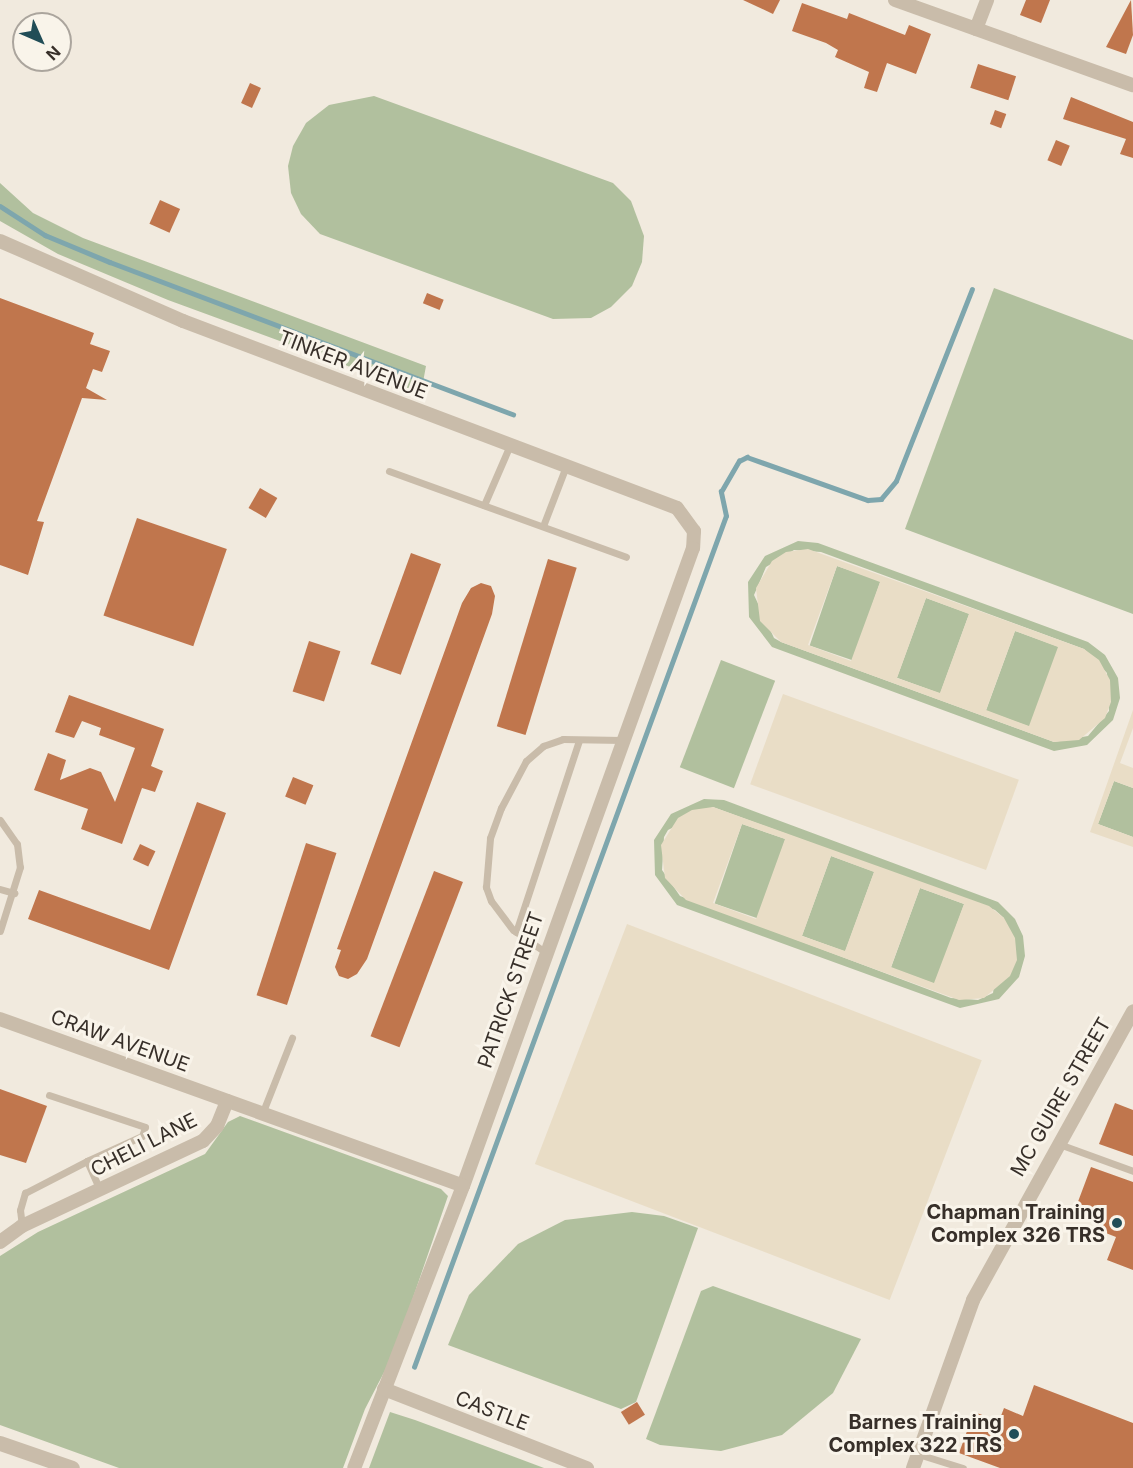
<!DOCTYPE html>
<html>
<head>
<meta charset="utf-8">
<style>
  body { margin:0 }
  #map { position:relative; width:1133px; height:1468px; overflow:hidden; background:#f1eade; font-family:Inter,sans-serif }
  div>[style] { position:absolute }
  .green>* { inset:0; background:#b1c09e; transform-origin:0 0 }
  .plaza>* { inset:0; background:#e9ddc6; transform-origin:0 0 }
  .stream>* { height:4.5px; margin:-2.25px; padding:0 2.25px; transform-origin:2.25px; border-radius:2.25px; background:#7ea6ad }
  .building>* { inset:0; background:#c0764d; transform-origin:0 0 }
  .service>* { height:7px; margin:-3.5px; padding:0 3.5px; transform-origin:3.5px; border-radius:3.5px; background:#c9bcaa }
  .minor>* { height:14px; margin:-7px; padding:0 7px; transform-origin:7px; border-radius:7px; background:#c9bcaa }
  .tertiary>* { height:15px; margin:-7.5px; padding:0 7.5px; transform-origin:7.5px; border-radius:7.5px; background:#c9bcaa }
  .dots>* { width:16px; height:16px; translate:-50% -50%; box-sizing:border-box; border:3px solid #f9f4ea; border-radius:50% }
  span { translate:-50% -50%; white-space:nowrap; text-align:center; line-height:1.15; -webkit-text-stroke:6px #f9f4ea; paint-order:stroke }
  .street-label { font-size:20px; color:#372f29 }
  .poi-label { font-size:20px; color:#372f29; font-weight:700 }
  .right { translate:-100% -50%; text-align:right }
  .north { position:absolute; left:12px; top:12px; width:60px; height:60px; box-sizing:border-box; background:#f9f4ea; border:2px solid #aba59d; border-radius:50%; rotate:135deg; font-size:16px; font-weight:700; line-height:24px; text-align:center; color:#372f29 }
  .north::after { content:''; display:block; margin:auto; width:21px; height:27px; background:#214d57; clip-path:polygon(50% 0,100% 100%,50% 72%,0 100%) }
</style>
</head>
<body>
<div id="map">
  <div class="green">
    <div style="clip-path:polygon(374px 96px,613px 183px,631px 201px,644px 236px,642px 262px,632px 286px,611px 307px,591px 318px,553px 319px,320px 234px,301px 214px,291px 193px,288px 166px,293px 146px,306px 123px,329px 105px)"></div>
    <div style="clip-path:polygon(0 183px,33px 213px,83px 238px,426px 366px,421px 393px,168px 300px,58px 254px,0 221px)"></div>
    <div style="clip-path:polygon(994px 288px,1133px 340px,1133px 614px,905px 529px)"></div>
    <div style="clip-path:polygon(evenodd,798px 541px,818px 543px,1088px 642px,1105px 655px,1118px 678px,1120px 698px,1113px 720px,1087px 745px,1054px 751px,772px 647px,749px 617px,748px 582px,765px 556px,798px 541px,794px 550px,821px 552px,1084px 649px,1107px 673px,1109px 711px,1088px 736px,1054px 742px,781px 642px,774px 638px,754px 595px,766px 567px,794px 550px)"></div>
    <div style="left:837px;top:566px;width:46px;height:84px;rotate:19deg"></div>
    <div style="left:926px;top:598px;width:46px;height:85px;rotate:20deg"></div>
    <div style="left:1015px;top:631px;width:47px;height:85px;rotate:20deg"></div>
    <div style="left:721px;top:660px;width:58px;height:115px;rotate:21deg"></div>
    <div style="clip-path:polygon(1114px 781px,1133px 788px,1133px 837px,1098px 824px)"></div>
    <div style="clip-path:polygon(evenodd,704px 799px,724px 800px,998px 902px,1015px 919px,1023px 936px,1025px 956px,1019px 977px,999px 999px,960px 1008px,677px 905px,655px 875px,654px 840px,671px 814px,704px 799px,713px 807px,995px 910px,1004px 918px,993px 993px,978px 1000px,951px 998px,680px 896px,662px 870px,664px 837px,668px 830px,713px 807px)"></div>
    <div style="left:742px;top:824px;width:46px;height:84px;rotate:19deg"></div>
    <div style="left:831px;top:856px;width:46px;height:85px;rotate:20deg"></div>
    <div style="left:920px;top:888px;width:47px;height:85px;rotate:20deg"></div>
    <div style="clip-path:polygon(240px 1116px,441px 1189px,448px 1196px,394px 1353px,365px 1409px,343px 1468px,119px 1468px,0 1425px,0 1256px,38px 1232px,205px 1154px,228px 1122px)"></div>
    <div style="clip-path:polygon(632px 1212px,664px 1216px,698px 1228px,636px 1402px,621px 1409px,448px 1345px,469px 1295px,518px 1244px,565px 1220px)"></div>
    <div style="clip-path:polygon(713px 1286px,861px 1339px,833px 1393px,782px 1435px,721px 1451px,660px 1445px,646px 1439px,701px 1291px)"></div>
    <div style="clip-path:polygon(390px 1412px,415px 1420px,544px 1468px,369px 1468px)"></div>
  </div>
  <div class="plaza">
    <div style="clip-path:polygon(evenodd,808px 549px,1084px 649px,1099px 660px,1110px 680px,1111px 702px,1105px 718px,1079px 740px,1054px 742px,781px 642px,760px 621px,756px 588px,772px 561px,786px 552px,808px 549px,837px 566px,880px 582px,851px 661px,808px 645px,837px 566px,808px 549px,926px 598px,969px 614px,940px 693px,897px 678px,926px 598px,808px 549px,1015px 631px,1058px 647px,1029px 726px,986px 710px,1015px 631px)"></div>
    <div style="left:783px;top:694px;width:251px;height:96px;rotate:20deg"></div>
    <div style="clip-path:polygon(1133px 710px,1133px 728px,1120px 763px,1133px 768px,1133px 788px,1114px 781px,1098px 824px,1133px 837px,1133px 847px,1090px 832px)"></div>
    <div style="clip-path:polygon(evenodd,713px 807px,989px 906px,1004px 918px,1015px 938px,1017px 960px,1010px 976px,984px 998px,959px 1000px,686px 900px,665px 878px,661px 845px,678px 818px,692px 810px,713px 807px,742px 824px,785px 839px,756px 919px,713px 903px,742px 824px,713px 807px,831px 856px,874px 872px,845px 951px,802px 936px,831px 856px,713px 807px,920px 888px,964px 904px,934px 983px,891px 967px,920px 888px)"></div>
    <div style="left:627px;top:924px;width:380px;height:257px;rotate:21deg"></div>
  </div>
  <div class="stream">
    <div style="left:0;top:206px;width:54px;rotate:32.8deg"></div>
    <div style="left:45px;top:235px;width:70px;rotate:22.6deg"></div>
    <div style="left:110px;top:262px;width:431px;rotate:20.7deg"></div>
    <div style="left:414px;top:1367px;width:906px;rotate:-69.87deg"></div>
    <div style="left:726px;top:516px;width:25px;rotate:-102deg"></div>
    <div style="left:721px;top:492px;width:36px;rotate:-60deg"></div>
    <div style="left:739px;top:461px;width:9px;rotate:-27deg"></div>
    <div style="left:747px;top:457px;width:128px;rotate:19.6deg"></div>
    <div style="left:868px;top:500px;width:13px;rotate:-4deg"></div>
    <div style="left:881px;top:499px;width:23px;rotate:-50deg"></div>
    <div style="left:896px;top:481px;width:206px;rotate:-68.4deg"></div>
  </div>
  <div class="building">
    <div style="clip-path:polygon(743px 0,780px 0,773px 14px)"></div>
    <div style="clip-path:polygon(1026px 0,1050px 0,1041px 23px,1020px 15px)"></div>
    <div style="clip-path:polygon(1131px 0,1133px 35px,1126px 54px,1106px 47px)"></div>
    <div style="clip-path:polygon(802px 3px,847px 19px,849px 13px,905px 35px,909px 25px,931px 34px,916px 74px,887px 63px,877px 92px,864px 88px,869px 72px,835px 57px,838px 50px,826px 43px,792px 31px)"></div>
    <div style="left:978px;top:64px;width:40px;height:25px;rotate:18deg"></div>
    <div style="left:250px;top:83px;width:12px;height:22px;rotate:24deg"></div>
    <div style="clip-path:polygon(1071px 97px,1133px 122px,1133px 158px,1120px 154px,1126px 139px,1063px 119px)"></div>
    <div style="left:995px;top:110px;width:12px;height:15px;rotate:20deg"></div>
    <div style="left:1056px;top:140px;width:15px;height:22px;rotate:23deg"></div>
    <div style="left:160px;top:200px;width:22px;height:26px;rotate:24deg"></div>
    <div style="left:427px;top:293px;width:18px;height:11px;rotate:22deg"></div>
    <div style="clip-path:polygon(0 298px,94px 333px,90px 344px,110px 351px,102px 372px,93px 369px,86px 388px,107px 400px,82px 398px,37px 521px,44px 522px,28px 575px,0 565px)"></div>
    <div style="left:260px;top:488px;width:20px;height:23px;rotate:30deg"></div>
    <div style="left:137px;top:518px;width:95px;height:103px;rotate:19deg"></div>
    <div style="left:411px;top:553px;width:32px;height:118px;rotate:20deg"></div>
    <div style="left:548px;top:559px;width:30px;height:175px;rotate:17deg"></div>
    <div style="clip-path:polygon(481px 583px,491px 586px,495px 596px,492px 614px,367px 959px,357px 974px,348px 979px,339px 976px,335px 967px,341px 950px,337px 949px,462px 603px,471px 588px)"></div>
    <div style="left:309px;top:641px;width:33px;height:53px;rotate:18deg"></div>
    <div style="clip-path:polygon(69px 695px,164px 729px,151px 766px,163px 771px,155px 792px,142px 788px,122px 844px,81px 829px,88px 809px,34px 790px,48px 753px,66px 760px,60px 780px,90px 768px,101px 772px,115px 802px,135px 748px,99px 735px,101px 728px,82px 721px,74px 738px,55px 732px)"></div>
    <div style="left:293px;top:777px;width:22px;height:21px;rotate:22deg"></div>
    <div style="clip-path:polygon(197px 802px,226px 813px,169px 970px,28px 919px,39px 890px,150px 930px)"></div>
    <div style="left:306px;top:843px;width:32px;height:160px;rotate:18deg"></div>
    <div style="left:140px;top:844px;width:17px;height:17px;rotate:25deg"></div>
    <div style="left:434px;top:871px;width:31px;height:177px;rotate:21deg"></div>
    <div style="clip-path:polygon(0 1089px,47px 1106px,26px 1163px,0 1155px)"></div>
    <div style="clip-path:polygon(1115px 1103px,1133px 1110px,1133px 1156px,1099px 1144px)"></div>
    <div style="clip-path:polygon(1091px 1167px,1133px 1182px,1133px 1270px,1107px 1260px,1116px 1237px,1098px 1230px,1103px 1217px,1076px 1207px)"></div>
    <div style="clip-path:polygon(1034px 1385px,1133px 1423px,1133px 1468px,1000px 1468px,959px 1453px,974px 1412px,999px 1421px,1004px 1408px,1023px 1416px)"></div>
    <div style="left:637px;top:1402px;width:15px;height:19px;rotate:58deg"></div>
  </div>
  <div class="service">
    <div style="left:389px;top:471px;width:252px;rotate:19.9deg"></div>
    <div style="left:484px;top:505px;width:65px;rotate:-66.6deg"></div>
    <div style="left:543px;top:526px;width:64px;rotate:-69deg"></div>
    <div style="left:0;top:820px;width:29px;rotate:55deg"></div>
    <div style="left:17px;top:844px;width:23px;rotate:83deg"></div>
    <div style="left:20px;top:867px;width:67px;rotate:107.4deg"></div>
    <div style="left:0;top:889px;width:15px;rotate:16deg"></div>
    <div style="left:516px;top:932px;width:202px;rotate:-71.8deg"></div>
    <div style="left:545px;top:952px;width:39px;rotate:-145deg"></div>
    <div style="left:513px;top:930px;width:36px;rotate:-127deg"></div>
    <div style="left:491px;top:901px;width:15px;rotate:-110deg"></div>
    <div style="left:486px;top:887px;width:49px;rotate:-85.3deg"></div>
    <div style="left:490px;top:838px;width:32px;rotate:-70deg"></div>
    <div style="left:501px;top:808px;width:53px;rotate:-62deg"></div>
    <div style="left:526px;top:761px;width:23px;rotate:-41deg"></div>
    <div style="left:543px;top:746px;width:21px;rotate:-19deg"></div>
    <div style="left:563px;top:739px;width:59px;rotate:1deg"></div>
    <div style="left:49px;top:1095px;width:101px;rotate:18.4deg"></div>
    <div style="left:145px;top:1127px;width:9px;rotate:108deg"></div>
    <div style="left:142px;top:1136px;width:60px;rotate:155.6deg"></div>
    <div style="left:87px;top:1161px;width:32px;rotate:66deg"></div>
    <div style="left:262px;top:1114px;width:82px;rotate:-68.5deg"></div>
    <div style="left:1059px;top:1144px;width:79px;rotate:20deg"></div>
    <div style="left:22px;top:1226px;width:16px;rotate:-97deg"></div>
    <div style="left:20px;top:1210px;width:18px;rotate:-74deg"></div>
    <div style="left:25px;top:1193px;width:70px;rotate:-27.3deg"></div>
    <div style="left:918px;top:1454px;width:47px;rotate:17.3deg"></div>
  </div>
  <div class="minor">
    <div style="left:895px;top:0;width:253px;rotate:19.7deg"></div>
    <div style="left:976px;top:29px;width:31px;rotate:-69deg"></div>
    <div style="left:0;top:241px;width:200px;rotate:23.6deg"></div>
    <div style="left:183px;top:321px;width:528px;rotate:20.73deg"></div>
    <div style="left:677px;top:508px;width:29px;rotate:54deg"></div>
    <div style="left:694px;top:531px;width:17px;rotate:93deg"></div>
    <div style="left:693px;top:548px;width:678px;rotate:109.82deg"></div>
    <div style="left:463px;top:1186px;width:302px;rotate:111.1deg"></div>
    <div style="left:0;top:1019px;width:492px;rotate:19.8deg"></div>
    <div style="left:0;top:1242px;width:27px;rotate:-36deg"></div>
    <div style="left:22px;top:1226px;width:200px;rotate:-25.2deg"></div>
    <div style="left:203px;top:1141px;width:21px;rotate:-47deg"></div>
    <div style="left:217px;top:1126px;width:27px;rotate:-68deg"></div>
    <div style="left:384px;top:1389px;width:218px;rotate:21.3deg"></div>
    <div style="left:913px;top:1468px;width:178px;rotate:-70.3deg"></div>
    <div style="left:973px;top:1300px;width:330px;rotate:-61deg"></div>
  </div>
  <div class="tertiary">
    <div style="left:0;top:1443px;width:76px;rotate:19.1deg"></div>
  </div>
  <div class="dots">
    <div style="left:1117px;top:1223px;background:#214d57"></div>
    <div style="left:1014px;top:1434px;background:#214d57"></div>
  </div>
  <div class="street-label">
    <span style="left:353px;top:365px;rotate:21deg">TINKER AVENUE</span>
    <span style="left:511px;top:990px;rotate:-71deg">PATRICK STREET</span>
    <span style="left:120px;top:1041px;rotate:20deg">CRAW AVENUE</span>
    <span style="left:1061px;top:1097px;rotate:-60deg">MC GUIRE STREET</span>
    <span style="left:144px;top:1145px;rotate:-27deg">CHELI LANE</span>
    <span style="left:492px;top:1411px;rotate:21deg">CASTLE</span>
  </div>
  <div class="poi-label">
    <span class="right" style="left:1105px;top:1224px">Chapman Training<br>Complex 326 TRS</span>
    <span class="right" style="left:1002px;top:1434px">Barnes Training<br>Complex 322 TRS</span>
  </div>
  <div class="north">N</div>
</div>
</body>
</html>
